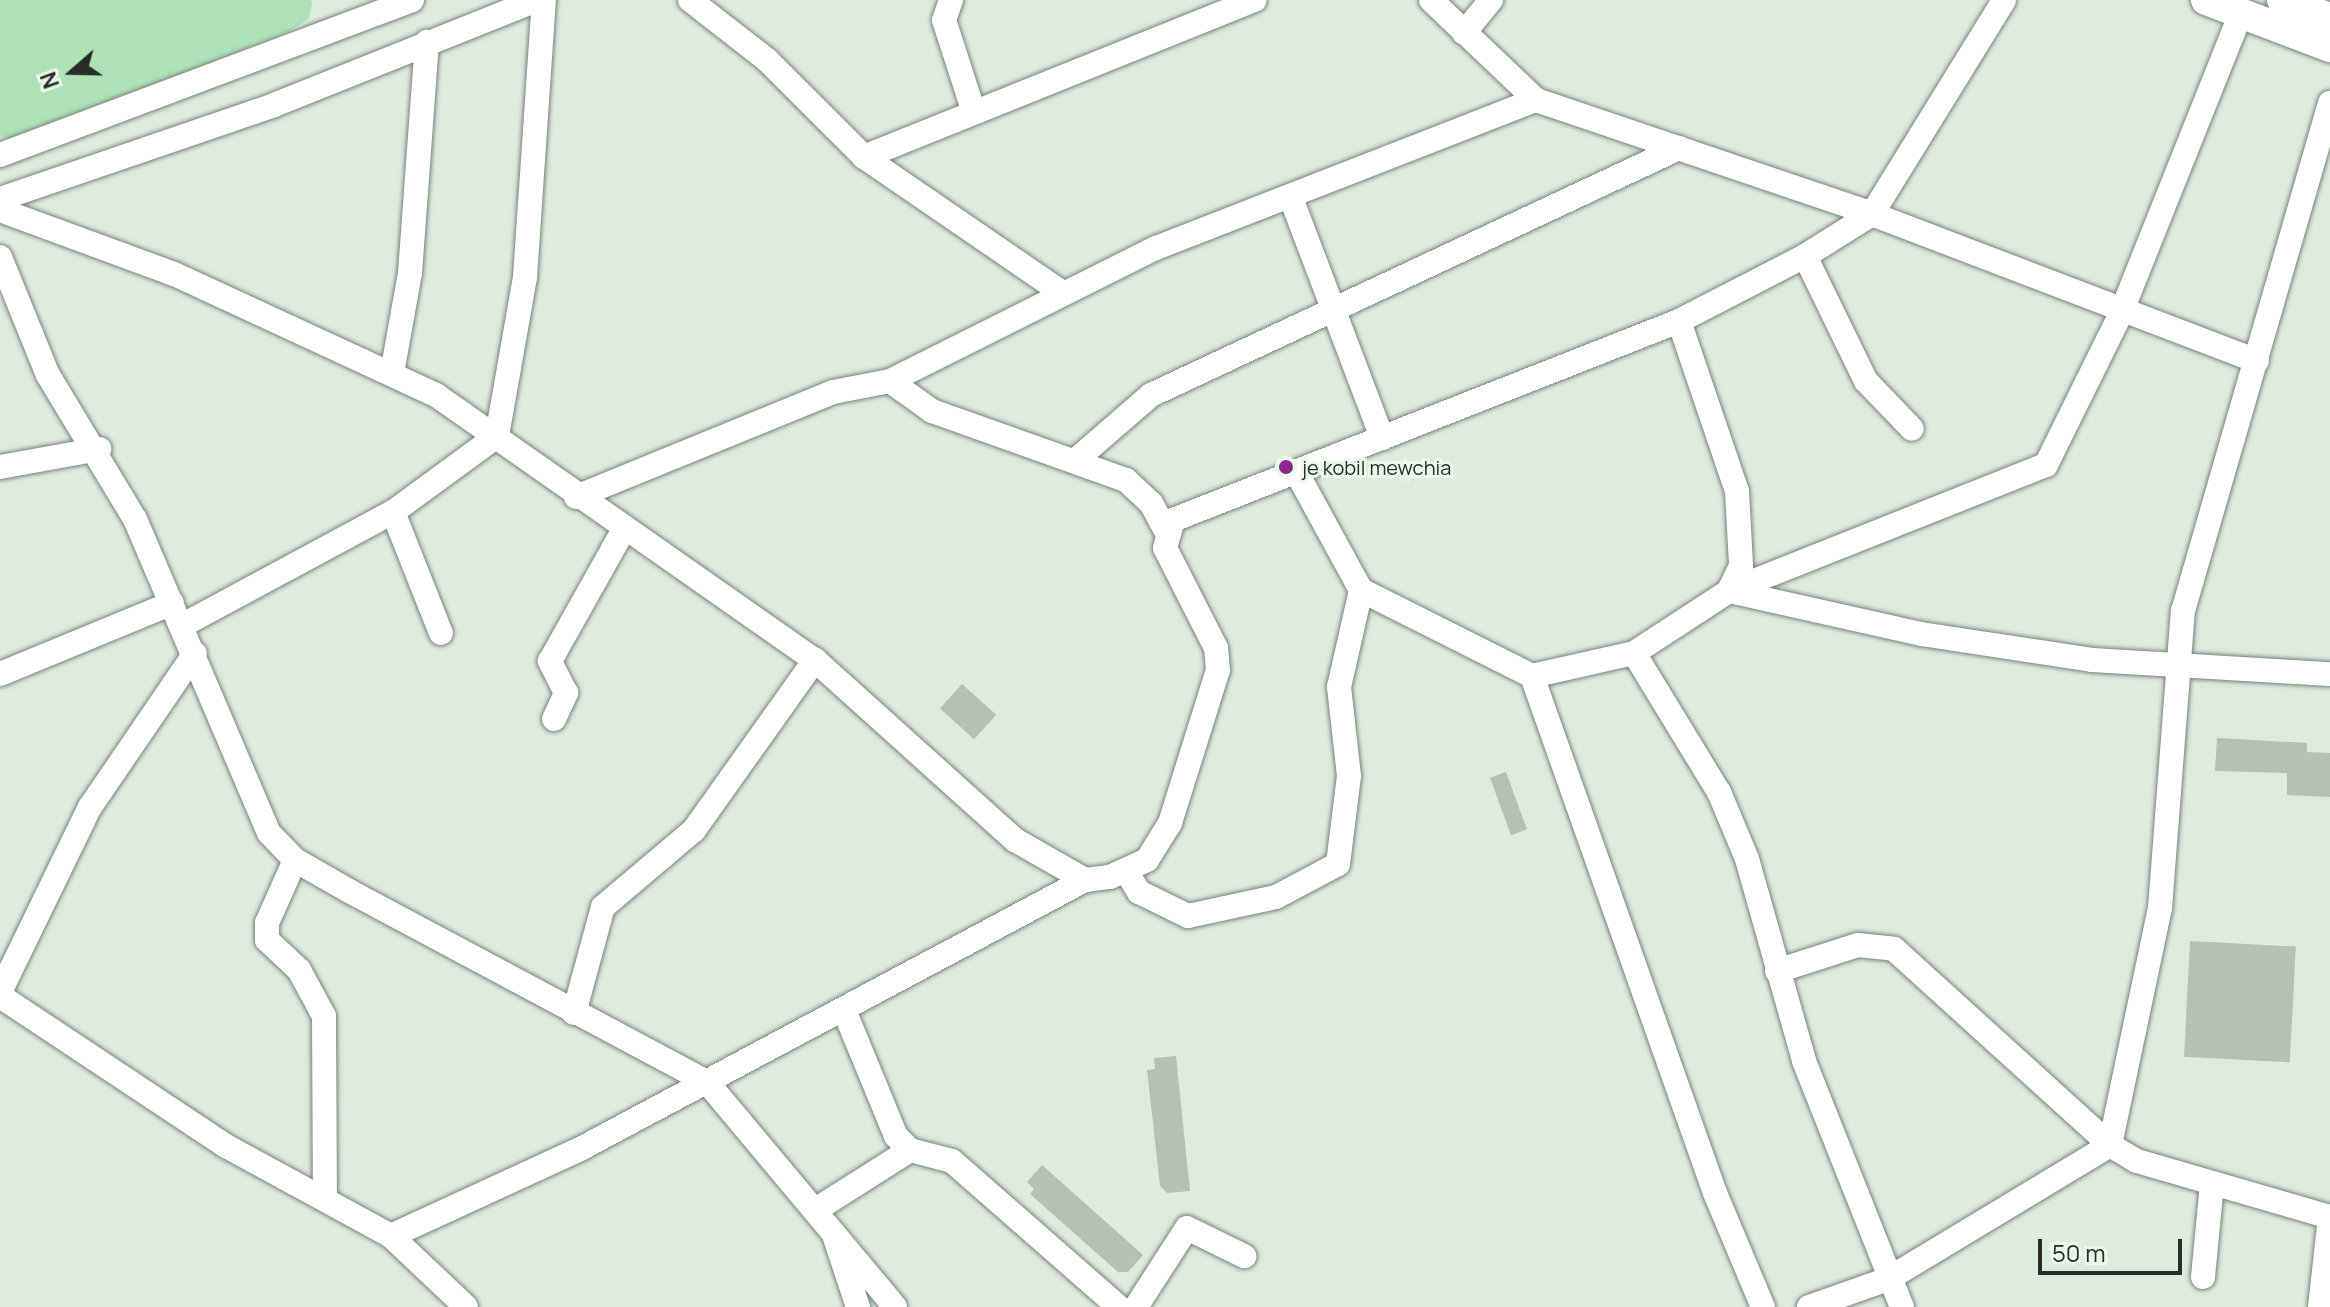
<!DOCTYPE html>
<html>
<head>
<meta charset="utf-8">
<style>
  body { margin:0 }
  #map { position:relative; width:2330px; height:1307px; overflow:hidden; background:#deece0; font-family:Manrope,sans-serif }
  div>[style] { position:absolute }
  .green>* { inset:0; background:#b0e2b8 }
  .building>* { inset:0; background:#b4c1b5; transform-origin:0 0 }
  .roads { filter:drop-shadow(0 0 2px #778378) drop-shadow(0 0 2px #778378) }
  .minor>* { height:24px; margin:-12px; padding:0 12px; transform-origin:12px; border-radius:12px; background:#fff }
  .major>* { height:30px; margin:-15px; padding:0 15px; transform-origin:15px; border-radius:15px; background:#fff }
  .dots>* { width:22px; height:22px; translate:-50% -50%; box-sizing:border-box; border:4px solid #ebf9ed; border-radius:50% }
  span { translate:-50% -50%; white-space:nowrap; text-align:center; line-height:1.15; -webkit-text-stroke:6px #ebf9ed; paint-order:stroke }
  .poi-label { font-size:20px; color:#282d28 }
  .left { translate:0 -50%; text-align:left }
  .north { position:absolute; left:32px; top:32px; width:80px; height:80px; -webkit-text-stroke:6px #ebf9ed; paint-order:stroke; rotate:250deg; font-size:22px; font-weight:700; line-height:32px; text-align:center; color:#282d28 }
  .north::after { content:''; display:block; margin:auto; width:28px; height:36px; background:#282d28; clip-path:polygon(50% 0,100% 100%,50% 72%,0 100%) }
  .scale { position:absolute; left:2038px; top:1239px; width:144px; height:36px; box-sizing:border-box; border:4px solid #282d28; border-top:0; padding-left:10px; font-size:24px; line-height:28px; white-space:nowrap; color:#282d28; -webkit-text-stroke:6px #ebf9ed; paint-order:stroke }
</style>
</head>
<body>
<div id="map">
  <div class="green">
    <div style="clip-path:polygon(0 0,311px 0,312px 2px,309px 19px,288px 32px,14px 140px,0 136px)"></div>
  </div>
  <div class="building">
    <div style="left:962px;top:684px;width:46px;height:33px;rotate:42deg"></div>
    <div style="clip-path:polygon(2217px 738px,2307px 743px,2307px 752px,2330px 753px,2330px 797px,2287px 795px,2287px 773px,2215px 771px)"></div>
    <div style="left:1506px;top:772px;width:61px;height:17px;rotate:70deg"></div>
    <div style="left:2190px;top:941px;width:106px;height:116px;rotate:3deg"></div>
    <div style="clip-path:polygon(1176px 1056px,1190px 1191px,1167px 1193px,1160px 1186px,1147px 1070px,1155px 1069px,1154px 1058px)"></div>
    <div style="clip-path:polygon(1042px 1165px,1143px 1255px,1128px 1272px,1118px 1272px,1030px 1194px,1034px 1189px,1027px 1182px)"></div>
  </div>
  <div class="roads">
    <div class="minor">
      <div style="left:690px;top:0;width:98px;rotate:37.9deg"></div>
      <div style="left:767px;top:60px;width:137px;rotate:45deg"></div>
      <div style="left:864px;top:157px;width:239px;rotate:34.4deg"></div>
      <div style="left:951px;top:0;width:21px;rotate:109deg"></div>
      <div style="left:944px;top:20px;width:95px;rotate:72.1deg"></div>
      <div style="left:1431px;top:0;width:145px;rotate:43.6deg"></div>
      <div style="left:1536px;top:100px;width:355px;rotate:18.7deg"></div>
      <div style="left:1872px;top:214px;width:412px;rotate:20.9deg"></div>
      <div style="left:1464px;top:33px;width:43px;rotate:-50.7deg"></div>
      <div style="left:0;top:155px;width:440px;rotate:-20.6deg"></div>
      <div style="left:864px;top:157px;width:421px;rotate:-21.9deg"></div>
      <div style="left:1291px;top:198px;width:257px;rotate:69.2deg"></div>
      <div style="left:0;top:199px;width:290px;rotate:-18.9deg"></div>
      <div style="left:274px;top:105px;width:282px;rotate:-21.8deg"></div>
      <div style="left:0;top:210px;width:185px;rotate:20.2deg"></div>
      <div style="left:174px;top:274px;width:289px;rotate:24.8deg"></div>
      <div style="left:436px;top:395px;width:462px;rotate:35deg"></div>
      <div style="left:815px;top:660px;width:269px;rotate:42deg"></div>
      <div style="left:1015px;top:840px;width:81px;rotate:29.7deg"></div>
      <div style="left:1085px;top:880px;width:25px;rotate:-7deg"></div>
      <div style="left:1110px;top:877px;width:41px;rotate:-24.7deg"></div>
      <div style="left:1147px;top:860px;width:44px;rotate:-58.1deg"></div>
      <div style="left:1170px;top:823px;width:160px;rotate:-72.6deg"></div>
      <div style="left:1218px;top:670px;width:22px;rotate:-95deg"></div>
      <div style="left:1216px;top:648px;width:112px;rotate:-117deg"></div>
      <div style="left:1165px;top:548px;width:29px;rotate:-74deg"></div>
      <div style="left:1173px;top:520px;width:544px;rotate:-21.47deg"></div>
      <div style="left:1679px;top:321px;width:142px;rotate:-27.3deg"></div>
      <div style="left:1805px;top:256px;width:79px;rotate:-32.1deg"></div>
      <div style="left:1872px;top:214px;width:251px;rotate:-58.3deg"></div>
      <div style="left:1805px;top:256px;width:139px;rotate:64deg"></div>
      <div style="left:1866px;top:381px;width:66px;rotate:46.2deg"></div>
      <div style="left:0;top:257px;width:127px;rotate:67.9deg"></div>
      <div style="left:48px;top:375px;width:168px;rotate:58.9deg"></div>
      <div style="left:135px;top:519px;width:341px;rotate:66.9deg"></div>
      <div style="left:269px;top:833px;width:37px;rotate:46deg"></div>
      <div style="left:295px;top:860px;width:64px;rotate:29.7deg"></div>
      <div style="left:351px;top:892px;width:404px;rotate:28.1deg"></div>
      <div style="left:707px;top:1082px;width:293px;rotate:50.1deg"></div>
      <div style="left:1679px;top:321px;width:180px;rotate:71.2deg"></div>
      <div style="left:1737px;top:491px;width:75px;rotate:86.9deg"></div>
      <div style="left:1741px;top:566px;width:28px;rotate:116deg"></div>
      <div style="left:1729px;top:591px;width:197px;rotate:12.6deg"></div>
      <div style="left:1921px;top:634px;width:173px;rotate:8.6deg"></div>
      <div style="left:2092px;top:660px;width:238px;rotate:3.4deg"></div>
      <div style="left:392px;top:373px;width:102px;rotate:-79.8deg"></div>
      <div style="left:410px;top:273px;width:232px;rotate:-85.8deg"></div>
      <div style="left:890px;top:381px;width:52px;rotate:35.5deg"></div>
      <div style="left:932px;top:411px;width:206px;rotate:19.6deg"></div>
      <div style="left:1126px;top:480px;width:34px;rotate:43deg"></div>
      <div style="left:1151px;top:503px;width:30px;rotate:62deg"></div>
      <div style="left:1077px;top:459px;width:98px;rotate:-40.9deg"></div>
      <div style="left:1151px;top:395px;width:583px;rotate:-25.07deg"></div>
      <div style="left:0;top:467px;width:101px;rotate:-10.3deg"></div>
      <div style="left:1298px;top:475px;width:131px;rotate:61.3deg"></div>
      <div style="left:1361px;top:590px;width:191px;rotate:26.7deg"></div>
      <div style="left:1532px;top:676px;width:105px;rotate:-12.7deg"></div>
      <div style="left:1634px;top:653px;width:113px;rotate:-33.1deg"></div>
      <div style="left:1729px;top:591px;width:341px;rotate:-21.7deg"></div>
      <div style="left:2046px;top:465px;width:169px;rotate:-63.7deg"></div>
      <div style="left:2121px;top:313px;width:323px;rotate:-68.2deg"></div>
      <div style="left:576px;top:497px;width:278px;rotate:-22.2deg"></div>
      <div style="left:833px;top:392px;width:58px;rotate:-10.9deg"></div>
      <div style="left:890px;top:381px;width:297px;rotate:-26.6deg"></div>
      <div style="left:1156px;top:248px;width:408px;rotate:-21.3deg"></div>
      <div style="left:393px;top:512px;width:130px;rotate:68.4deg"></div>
      <div style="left:183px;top:625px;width:238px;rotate:-28.3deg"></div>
      <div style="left:393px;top:512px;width:129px;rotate:-36.2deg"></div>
      <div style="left:497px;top:436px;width:161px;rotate:-80deg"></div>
      <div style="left:525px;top:277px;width:278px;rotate:-86.1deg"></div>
      <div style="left:1634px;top:653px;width:163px;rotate:58.6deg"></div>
      <div style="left:1719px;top:792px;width:73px;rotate:67.3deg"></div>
      <div style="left:1747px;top:859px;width:210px;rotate:74.2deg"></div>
      <div style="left:1804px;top:1061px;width:265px;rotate:68.3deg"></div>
      <div style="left:0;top:674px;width:186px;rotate:-22.4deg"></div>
      <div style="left:1532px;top:676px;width:548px;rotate:70.51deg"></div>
      <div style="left:1715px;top:1193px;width:124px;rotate:67.2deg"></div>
      <div style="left:554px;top:719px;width:29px;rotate:-65deg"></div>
      <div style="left:566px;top:693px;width:36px;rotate:-117deg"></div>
      <div style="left:550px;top:661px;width:149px;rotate:-60.7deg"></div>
      <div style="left:295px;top:860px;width:69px;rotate:114deg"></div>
      <div style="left:267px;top:923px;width:17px;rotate:90deg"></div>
      <div style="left:267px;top:940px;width:44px;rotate:43.2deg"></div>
      <div style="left:299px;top:970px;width:52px;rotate:61.5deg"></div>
      <div style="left:324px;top:1016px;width:180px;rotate:89.7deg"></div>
      <div style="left:1128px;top:874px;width:21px;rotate:59deg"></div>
      <div style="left:1139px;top:892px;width:55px;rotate:26.1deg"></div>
      <div style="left:1188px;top:916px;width:90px;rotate:-12.2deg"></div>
      <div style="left:1276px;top:897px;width:70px;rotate:-28deg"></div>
      <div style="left:1338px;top:864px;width:89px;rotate:-82.9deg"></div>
      <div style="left:1349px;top:776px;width:90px;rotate:-96.4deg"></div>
      <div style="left:1339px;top:687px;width:99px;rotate:-77.2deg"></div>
      <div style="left:1777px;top:971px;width:85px;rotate:-17.8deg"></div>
      <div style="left:1858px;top:945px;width:36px;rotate:6deg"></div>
      <div style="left:1894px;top:949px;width:292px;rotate:42.2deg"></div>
      <div style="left:2110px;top:1145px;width:31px;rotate:31deg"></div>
      <div style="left:2137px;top:1161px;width:201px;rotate:16.2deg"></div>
      <div style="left:0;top:992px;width:206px;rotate:-64.1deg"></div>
      <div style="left:90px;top:807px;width:186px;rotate:-55.7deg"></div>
      <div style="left:0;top:996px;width:271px;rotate:33.6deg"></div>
      <div style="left:226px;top:1146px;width:188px;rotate:28.6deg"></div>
      <div style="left:391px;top:1236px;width:103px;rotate:43.4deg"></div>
      <div style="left:844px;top:1010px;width:136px;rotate:67.6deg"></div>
      <div style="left:896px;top:1136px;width:20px;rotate:45deg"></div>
      <div style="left:910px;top:1150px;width:43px;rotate:14.7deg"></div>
      <div style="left:952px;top:1161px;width:222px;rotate:41.2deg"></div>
      <div style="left:574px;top:1013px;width:110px;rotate:-74.7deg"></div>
      <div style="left:603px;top:907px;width:119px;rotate:-40.2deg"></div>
      <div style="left:694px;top:830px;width:209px;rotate:-54.6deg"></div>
      <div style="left:817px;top:1209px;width:110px;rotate:-32.4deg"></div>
      <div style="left:391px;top:1236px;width:210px;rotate:-24.7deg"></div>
      <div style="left:582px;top:1148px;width:570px;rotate:-28.05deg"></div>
      <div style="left:835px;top:1238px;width:73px;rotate:71.6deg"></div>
      <div style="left:2203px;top:1277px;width:94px;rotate:-84.5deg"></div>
      <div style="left:1136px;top:1307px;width:94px;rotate:-57.2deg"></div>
      <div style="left:1187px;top:1228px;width:64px;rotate:26.2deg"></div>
      <div style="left:1809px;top:1307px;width:84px;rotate:-19.5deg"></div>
      <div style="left:1888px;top:1279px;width:259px;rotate:-31.1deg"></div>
      <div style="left:2110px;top:1145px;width:242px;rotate:-78.1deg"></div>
      <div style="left:2160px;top:908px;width:298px;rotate:-85.6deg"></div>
      <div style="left:2183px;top:611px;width:529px;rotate:-73.86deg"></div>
      <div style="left:2320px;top:1307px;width:91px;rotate:-83.7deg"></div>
    </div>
    <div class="major">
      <div style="left:2206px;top:0;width:133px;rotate:20.8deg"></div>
      <div style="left:2282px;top:0;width:51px;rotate:20.6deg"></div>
    </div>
  </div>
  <div class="dots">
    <div style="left:1286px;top:467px;background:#8c288f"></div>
  </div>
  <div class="poi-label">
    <span class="left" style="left:1302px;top:467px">je kobil mewchia</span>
  </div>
  <div class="north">N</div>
  <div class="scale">50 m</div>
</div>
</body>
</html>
